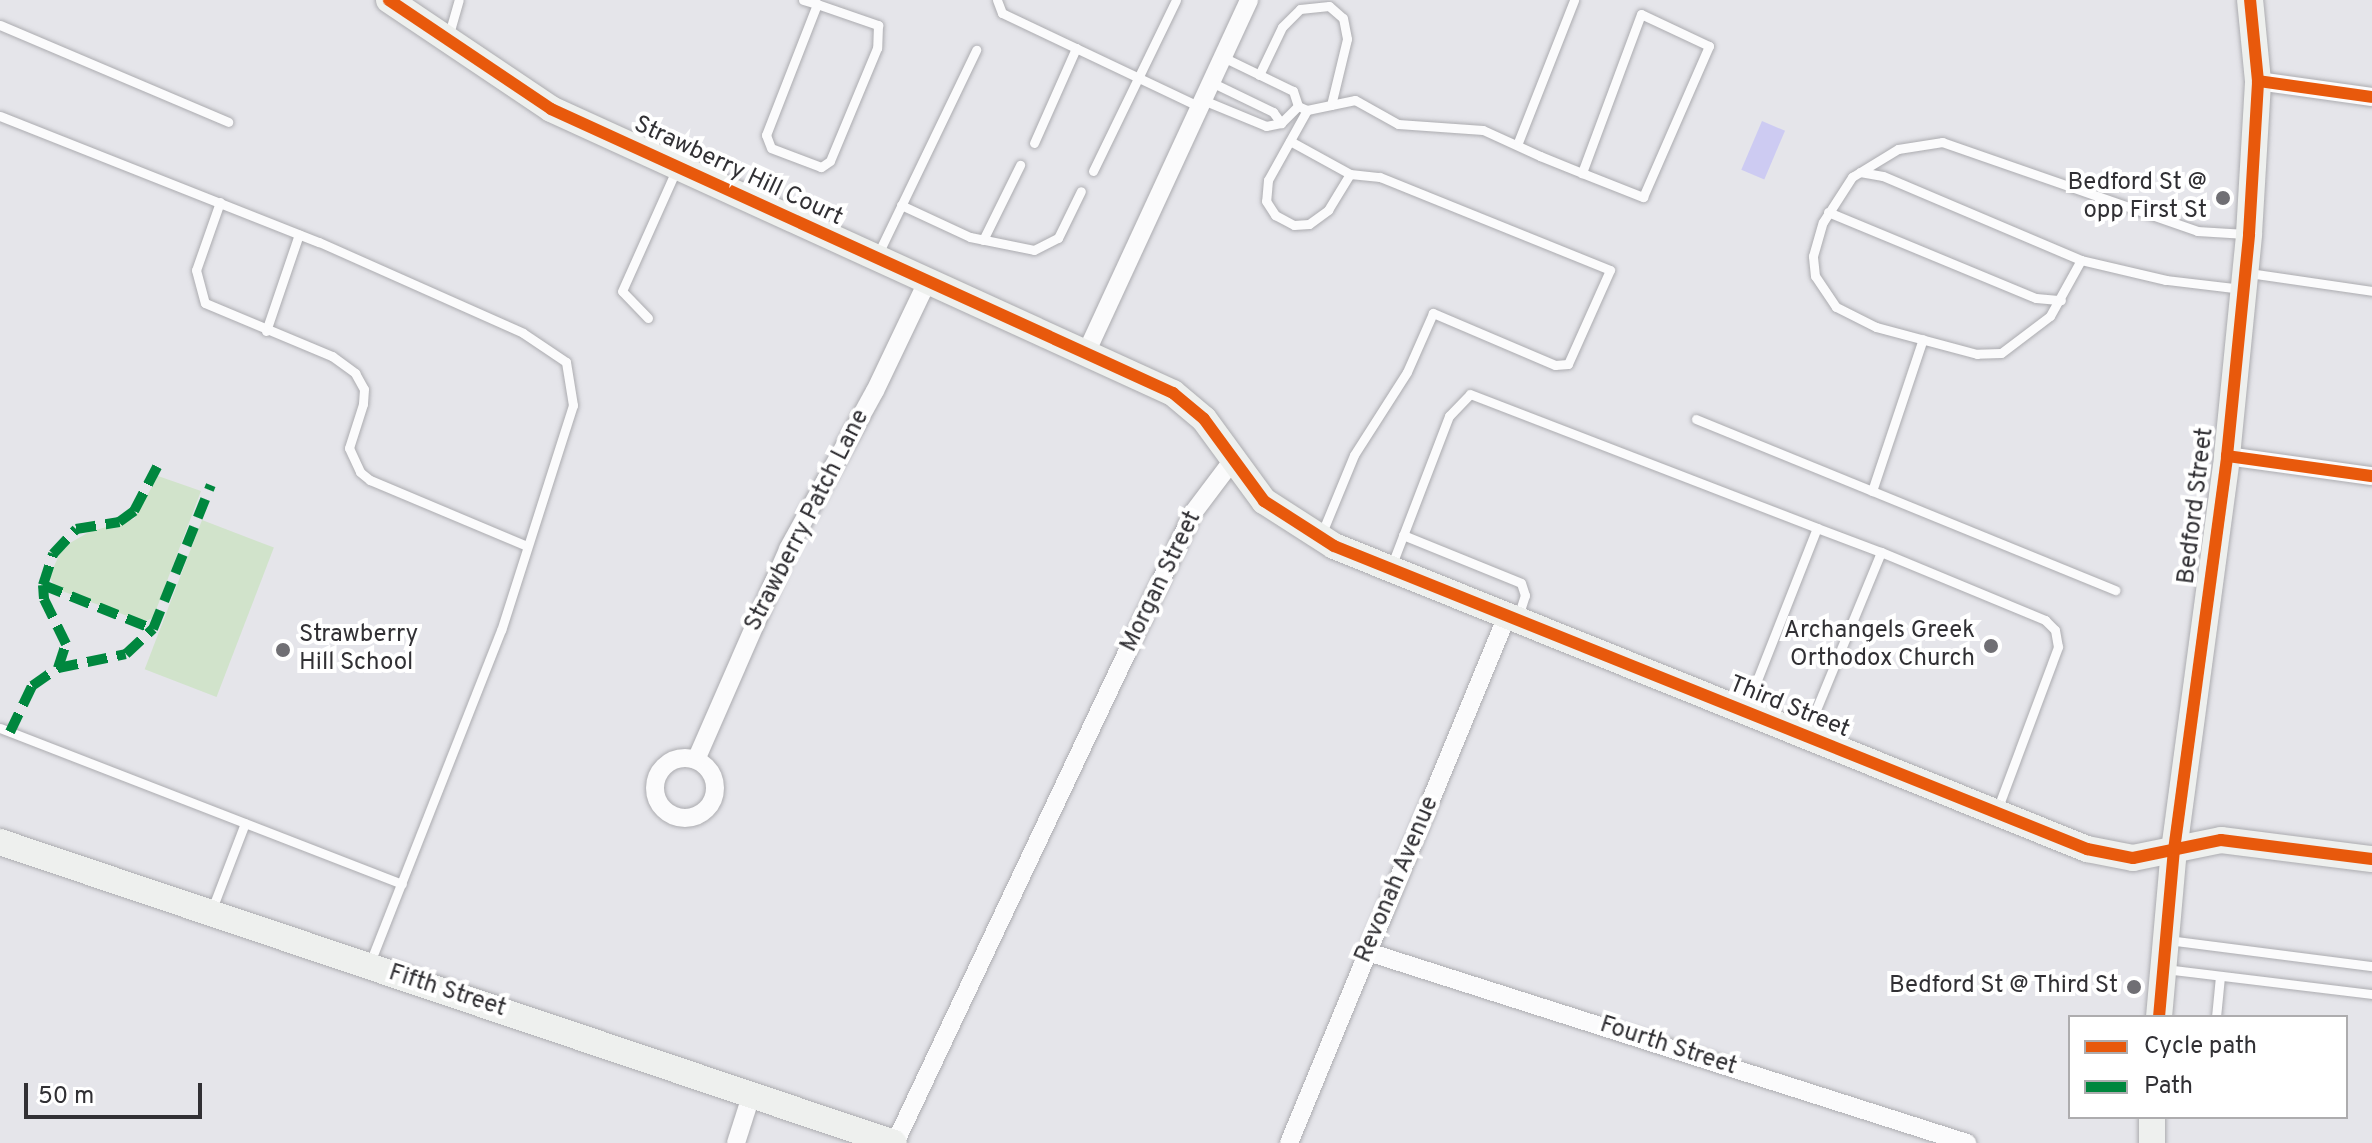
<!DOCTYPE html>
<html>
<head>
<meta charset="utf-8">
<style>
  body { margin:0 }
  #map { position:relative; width:2372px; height:1143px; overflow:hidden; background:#e5e5ea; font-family:Overpass,sans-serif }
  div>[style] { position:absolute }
  .green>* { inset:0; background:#d1e3cb; transform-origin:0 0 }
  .water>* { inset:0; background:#cdcbf2; transform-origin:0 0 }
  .roads { filter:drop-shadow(0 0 2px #acacb0) drop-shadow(0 0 2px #acacb0) }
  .lane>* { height:9px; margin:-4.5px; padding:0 4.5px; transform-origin:4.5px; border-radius:4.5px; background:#fbfbfc }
  .street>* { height:18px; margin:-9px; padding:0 9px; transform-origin:9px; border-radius:9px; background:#fbfbfc }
  .street>.ring { margin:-9px; padding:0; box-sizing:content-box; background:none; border:18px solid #fbfbfc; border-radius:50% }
  .secondary>* { height:26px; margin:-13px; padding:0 13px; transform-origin:13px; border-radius:13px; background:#eef0ee }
  .quiet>* { height:10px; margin-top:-5px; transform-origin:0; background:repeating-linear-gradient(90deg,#00873e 0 20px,transparent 0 30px) }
  .cycleway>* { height:12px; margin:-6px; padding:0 6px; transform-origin:6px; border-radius:6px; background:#e8590c }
  .dots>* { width:22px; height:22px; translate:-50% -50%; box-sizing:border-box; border:4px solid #fff; border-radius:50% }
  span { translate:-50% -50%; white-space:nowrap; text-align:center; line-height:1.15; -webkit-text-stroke:8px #fff; paint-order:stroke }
  .street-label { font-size:24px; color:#313034 }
  .poi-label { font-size:24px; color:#313034 }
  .right { translate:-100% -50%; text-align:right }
  .left { translate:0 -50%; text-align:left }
  .legend { position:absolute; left:2068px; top:1015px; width:280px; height:104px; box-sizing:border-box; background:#fff; border:2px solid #adacae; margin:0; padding:10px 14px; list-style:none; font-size:24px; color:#313034 }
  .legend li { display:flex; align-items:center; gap:16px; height:40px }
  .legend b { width:40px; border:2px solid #adacae }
  .scale { position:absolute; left:24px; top:1083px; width:178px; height:36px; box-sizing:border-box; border:4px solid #313034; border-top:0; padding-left:10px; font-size:24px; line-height:28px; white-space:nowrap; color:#313034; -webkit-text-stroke:6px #fff; paint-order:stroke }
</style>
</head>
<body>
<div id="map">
  <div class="green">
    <div style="clip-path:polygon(158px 476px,201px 491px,153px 618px,143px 622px,57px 589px,49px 577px,63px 547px,89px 532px,134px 519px)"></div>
    <div style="left:202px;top:520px;width:77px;height:160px;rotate:21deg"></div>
  </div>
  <div class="water">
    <div style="left:1762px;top:121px;width:25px;height:53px;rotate:23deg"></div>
  </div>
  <div class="roads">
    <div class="lane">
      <div style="left:803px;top:0;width:15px;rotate:16deg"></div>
      <div style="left:817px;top:4px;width:65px;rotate:19deg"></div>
      <div style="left:878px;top:25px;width:23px;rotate:92deg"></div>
      <div style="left:877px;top:48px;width:122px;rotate:112.6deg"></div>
      <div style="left:830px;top:161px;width:11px;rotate:146deg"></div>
      <div style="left:821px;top:167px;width:53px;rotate:-159.2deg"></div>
      <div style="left:771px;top:148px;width:14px;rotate:-111deg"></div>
      <div style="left:766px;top:135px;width:141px;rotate:-68.7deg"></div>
      <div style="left:997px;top:0;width:14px;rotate:69deg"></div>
      <div style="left:1002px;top:13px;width:219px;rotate:25.4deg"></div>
      <div style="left:0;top:25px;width:248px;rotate:23deg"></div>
      <div style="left:449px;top:34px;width:35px;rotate:-74deg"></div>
      <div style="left:1259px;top:75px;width:53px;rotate:-64.4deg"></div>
      <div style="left:1282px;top:27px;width:25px;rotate:-45deg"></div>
      <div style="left:1300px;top:9px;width:29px;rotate:-6deg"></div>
      <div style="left:1329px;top:6px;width:18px;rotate:41deg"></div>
      <div style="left:1343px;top:18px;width:21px;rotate:79deg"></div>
      <div style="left:1347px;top:39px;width:68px;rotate:103.6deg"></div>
      <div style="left:1211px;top:82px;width:69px;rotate:25.8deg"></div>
      <div style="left:1273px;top:112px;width:14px;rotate:54deg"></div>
      <div style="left:1203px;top:100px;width:68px;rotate:22.4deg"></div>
      <div style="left:1266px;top:126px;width:15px;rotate:-11deg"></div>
      <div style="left:1281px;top:123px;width:24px;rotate:-45deg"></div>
      <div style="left:1298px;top:106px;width:16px;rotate:-108deg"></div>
      <div style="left:1293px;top:91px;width:78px;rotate:-154.1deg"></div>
      <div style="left:1298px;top:106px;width:10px;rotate:24deg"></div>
      <div style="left:1307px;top:110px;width:80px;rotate:119.1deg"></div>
      <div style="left:1268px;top:180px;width:21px;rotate:95deg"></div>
      <div style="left:1266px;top:201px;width:17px;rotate:57deg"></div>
      <div style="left:1275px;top:215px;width:21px;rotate:28deg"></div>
      <div style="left:1294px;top:225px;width:15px;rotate:-4deg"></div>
      <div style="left:1309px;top:224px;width:24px;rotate:-36deg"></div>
      <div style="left:1328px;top:210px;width:42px;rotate:-58.6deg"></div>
      <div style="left:1350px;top:174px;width:30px;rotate:6deg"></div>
      <div style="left:1380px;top:177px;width:248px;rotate:22deg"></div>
      <div style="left:1610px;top:270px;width:103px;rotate:114.1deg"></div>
      <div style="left:1568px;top:364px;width:13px;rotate:176deg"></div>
      <div style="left:1555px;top:365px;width:133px;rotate:-156.9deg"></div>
      <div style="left:1433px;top:313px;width:64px;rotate:113.8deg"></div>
      <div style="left:1407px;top:372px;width:98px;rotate:122.6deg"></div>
      <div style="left:1354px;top:455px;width:87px;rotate:112.4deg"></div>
      <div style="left:1307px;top:110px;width:49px;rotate:-11.8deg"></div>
      <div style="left:1355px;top:100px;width:49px;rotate:29.2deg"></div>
      <div style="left:1398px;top:124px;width:85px;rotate:4deg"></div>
      <div style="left:1483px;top:130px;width:63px;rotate:24.5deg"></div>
      <div style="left:1540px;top:156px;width:45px;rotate:22deg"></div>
      <div style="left:1582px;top:173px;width:66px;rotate:21.5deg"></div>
      <div style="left:1643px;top:197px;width:165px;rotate:-66.4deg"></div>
      <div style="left:1709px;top:46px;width:75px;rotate:-154.8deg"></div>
      <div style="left:1641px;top:14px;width:170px;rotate:110.4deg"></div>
      <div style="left:0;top:116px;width:343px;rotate:21.6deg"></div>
      <div style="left:319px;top:242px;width:223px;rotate:24deg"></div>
      <div style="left:523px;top:333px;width:52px;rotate:34deg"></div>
      <div style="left:566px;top:362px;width:44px;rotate:80.8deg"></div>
      <div style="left:573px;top:405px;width:236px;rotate:107.7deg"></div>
      <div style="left:501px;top:630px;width:357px;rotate:111.5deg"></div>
      <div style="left:1290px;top:141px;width:68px;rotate:28.8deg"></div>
      <div style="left:1034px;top:143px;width:104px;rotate:-66.1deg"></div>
      <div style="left:1517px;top:145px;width:156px;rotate:-68.5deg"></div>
      <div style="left:1093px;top:171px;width:190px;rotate:-64.1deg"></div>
      <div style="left:1860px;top:172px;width:23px;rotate:10deg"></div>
      <div style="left:1883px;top:176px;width:215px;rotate:23deg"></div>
      <div style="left:220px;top:202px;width:72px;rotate:109.4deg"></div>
      <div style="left:196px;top:270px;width:34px;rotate:75deg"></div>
      <div style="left:205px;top:303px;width:138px;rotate:22.7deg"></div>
      <div style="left:332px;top:356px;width:29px;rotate:36deg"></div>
      <div style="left:355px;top:373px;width:18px;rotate:61deg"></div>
      <div style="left:364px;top:389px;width:15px;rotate:94deg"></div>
      <div style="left:363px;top:404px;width:46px;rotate:107.7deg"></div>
      <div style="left:349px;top:448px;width:26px;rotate:65deg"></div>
      <div style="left:360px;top:472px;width:13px;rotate:39deg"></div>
      <div style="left:370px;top:480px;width:168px;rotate:22.8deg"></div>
      <div style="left:901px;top:205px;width:76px;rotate:24.9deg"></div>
      <div style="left:970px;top:237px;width:65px;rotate:11.5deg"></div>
      <div style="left:1034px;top:250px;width:27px;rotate:-27deg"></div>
      <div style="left:1058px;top:238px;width:52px;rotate:-63.9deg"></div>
      <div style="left:1828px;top:212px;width:225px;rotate:22.5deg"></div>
      <div style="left:2036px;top:298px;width:25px;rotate:5deg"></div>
      <div style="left:983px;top:240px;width:84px;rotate:-63.7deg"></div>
      <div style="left:877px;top:256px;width:229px;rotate:-64.3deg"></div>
      <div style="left:2249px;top:273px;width:124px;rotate:8.3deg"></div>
      <div style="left:2242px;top:289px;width:77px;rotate:-173.2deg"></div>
      <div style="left:2166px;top:280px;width:87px;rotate:-166.8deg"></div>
      <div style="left:2081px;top:260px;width:64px;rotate:119deg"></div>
      <div style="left:2050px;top:316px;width:61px;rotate:142.9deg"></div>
      <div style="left:2001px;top:353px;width:24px;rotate:178deg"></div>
      <div style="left:1977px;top:354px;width:105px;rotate:-165deg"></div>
      <div style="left:1876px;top:327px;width:45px;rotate:-153.4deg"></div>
      <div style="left:1836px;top:307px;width:37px;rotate:-124deg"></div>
      <div style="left:1815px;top:276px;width:20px;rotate:-96deg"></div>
      <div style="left:1813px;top:256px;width:35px;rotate:-74deg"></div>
      <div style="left:1823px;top:222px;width:54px;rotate:-57.2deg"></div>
      <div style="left:1852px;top:177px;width:54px;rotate:-31.3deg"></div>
      <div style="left:1898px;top:149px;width:45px;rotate:-9deg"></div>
      <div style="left:1942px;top:142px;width:270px;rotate:19.2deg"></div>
      <div style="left:2197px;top:231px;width:49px;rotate:3.5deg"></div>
      <div style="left:648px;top:318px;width:37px;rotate:-134deg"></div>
      <div style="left:622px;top:291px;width:135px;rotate:-65.9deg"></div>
      <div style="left:266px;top:331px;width:102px;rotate:-71.2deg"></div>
      <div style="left:1696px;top:419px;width:453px;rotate:22.2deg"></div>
      <div style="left:1872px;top:491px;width:160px;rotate:-71.5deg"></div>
      <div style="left:1403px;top:535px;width:127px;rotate:22.1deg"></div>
      <div style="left:1521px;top:583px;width:13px;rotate:72deg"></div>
      <div style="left:1525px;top:595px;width:23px;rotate:108deg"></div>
      <div style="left:1391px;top:567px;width:162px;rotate:-69deg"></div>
      <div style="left:1449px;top:416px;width:30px;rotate:-46deg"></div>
      <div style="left:1470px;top:394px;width:372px;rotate:21.1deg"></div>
      <div style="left:1746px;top:708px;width:193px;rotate:-68.5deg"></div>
      <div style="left:1817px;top:528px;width:68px;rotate:20.6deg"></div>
      <div style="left:1881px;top:552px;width:178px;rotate:22.5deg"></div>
      <div style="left:2045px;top:620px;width:14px;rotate:45deg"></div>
      <div style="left:2055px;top:630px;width:17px;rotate:80deg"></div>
      <div style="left:2058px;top:647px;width:174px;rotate:110.5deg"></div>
      <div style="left:0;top:728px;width:431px;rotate:21.2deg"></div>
      <div style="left:1806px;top:734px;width:197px;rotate:-67.6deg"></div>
      <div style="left:212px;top:909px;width:92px;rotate:-69deg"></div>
      <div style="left:2168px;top:940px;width:206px;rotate:7.3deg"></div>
      <div style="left:2165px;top:969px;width:209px;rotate:6.9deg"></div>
      <div style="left:2216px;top:1017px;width:41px;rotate:-84.4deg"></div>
    </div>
    <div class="street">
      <div style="left:2258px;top:81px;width:115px;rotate:8deg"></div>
      <div style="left:1086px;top:353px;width:389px;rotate:-65.2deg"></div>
      <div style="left:2227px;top:456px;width:146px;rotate:7.9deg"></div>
      <div class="ring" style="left:655px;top:758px;width:42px;height:42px"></div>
      <div style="left:696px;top:760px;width:230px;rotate:-66.4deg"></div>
      <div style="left:788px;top:549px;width:180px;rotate:-61.2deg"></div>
      <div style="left:875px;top:391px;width:119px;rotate:-64.5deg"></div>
      <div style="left:1368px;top:952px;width:629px;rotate:17.69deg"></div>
      <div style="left:736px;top:1143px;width:52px;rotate:-72.3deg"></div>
      <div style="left:895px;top:1143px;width:697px;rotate:-64.69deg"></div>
      <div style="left:1193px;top:513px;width:66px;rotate:-53deg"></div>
      <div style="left:1289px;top:1143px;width:570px;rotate:-67.53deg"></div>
    </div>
    <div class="secondary">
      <div style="left:389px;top:0;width:195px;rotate:33.9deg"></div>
      <div style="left:551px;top:109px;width:684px;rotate:24.54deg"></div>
      <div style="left:1173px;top:393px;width:40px;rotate:40deg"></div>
      <div style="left:1204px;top:419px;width:102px;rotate:53.8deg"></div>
      <div style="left:1264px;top:501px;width:83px;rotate:32.7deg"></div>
      <div style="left:1334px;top:546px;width:812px;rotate:21.92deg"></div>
      <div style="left:2087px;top:849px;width:47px;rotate:11.1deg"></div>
      <div style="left:2133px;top:858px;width:90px;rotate:-11.6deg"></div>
      <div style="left:2221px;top:840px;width:152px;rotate:7.2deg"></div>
      <div style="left:0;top:842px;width:943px;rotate:18.61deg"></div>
      <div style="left:2159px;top:1017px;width:168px;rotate:-84.9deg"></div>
      <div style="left:2174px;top:850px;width:398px;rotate:-82.3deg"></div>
      <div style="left:2227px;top:456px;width:223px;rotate:-84.3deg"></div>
      <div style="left:2249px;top:234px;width:153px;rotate:-86.6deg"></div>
      <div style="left:2258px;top:81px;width:81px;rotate:-95.6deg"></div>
      <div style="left:2152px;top:1143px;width:26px;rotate:-90deg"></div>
    </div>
  </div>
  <div class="quiet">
    <div style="left:43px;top:585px;width:118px;rotate:21.8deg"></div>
    <div style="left:58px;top:668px;width:25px;rotate:-72deg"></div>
    <div style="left:66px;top:644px;width:50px;rotate:-116.1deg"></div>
    <div style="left:44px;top:599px;width:14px;rotate:-94deg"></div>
    <div style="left:43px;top:585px;width:33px;rotate:-72deg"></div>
    <div style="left:53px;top:554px;width:34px;rotate:-47deg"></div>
    <div style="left:76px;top:529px;width:44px;rotate:-9.2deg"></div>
    <div style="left:119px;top:522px;width:19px;rotate:-36deg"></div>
    <div style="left:134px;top:511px;width:50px;rotate:-62.4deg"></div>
    <div style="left:10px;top:732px;width:51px;rotate:-64.4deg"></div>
    <div style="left:32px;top:686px;width:32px;rotate:-35deg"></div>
    <div style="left:58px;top:668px;width:69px;rotate:-11.6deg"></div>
    <div style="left:126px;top:654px;width:37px;rotate:-43deg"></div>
    <div style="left:153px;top:629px;width:155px;rotate:-68.1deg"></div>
  </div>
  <div class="cycleway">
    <div style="left:389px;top:0;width:195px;rotate:33.9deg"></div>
    <div style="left:551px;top:109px;width:684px;rotate:24.54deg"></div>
    <div style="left:1173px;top:393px;width:40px;rotate:40deg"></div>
    <div style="left:1204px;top:419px;width:102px;rotate:53.8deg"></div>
    <div style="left:1264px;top:501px;width:83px;rotate:32.7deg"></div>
    <div style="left:1334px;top:546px;width:812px;rotate:21.92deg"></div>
    <div style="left:2087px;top:849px;width:47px;rotate:11.1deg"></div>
    <div style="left:2133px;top:858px;width:90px;rotate:-11.6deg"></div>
    <div style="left:2221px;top:840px;width:152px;rotate:7.2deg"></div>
    <div style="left:2258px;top:81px;width:115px;rotate:8deg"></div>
    <div style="left:2227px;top:456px;width:146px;rotate:7.9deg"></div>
    <div style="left:2159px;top:1017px;width:168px;rotate:-84.9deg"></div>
    <div style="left:2174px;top:850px;width:398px;rotate:-82.3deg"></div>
    <div style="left:2227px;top:456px;width:223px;rotate:-84.3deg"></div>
    <div style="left:2249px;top:234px;width:153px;rotate:-86.6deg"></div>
    <div style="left:2258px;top:81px;width:81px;rotate:-95.6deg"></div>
  </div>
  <div class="dots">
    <div style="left:2223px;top:198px;background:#706f74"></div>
    <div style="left:1991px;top:646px;background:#706f74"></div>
    <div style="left:283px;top:650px;background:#706f74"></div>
    <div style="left:2134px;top:987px;background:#706f74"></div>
  </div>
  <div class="street-label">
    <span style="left:738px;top:172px;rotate:25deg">Strawberry Hill Court</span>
    <span style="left:2197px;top:506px;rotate:-83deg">Bedford Street</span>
    <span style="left:808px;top:521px;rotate:-63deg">Strawberry Patch Lane</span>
    <span style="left:1162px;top:582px;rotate:-64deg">Morgan Street</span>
    <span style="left:1789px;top:708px;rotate:22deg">Third Street</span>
    <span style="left:1398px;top:880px;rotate:-67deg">Revonah Avenue</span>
    <span style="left:447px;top:992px;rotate:18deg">Fifth Street</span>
    <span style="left:1668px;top:1047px;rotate:18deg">Fourth Street</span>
  </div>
  <div class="poi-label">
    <span class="right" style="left:2207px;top:198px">Bedford St @<br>opp First St</span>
    <span class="right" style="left:1975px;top:646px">Archangels Greek<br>Orthodox Church</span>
    <span class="left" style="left:299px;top:650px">Strawberry<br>Hill School</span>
    <span class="right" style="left:2118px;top:987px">Bedford St @ Third St</span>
  </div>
  <ul class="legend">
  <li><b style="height:10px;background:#e8590c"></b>Cycle path</li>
  <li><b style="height:10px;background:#00873e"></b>Path</li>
  </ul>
  <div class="scale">50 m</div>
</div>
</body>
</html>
